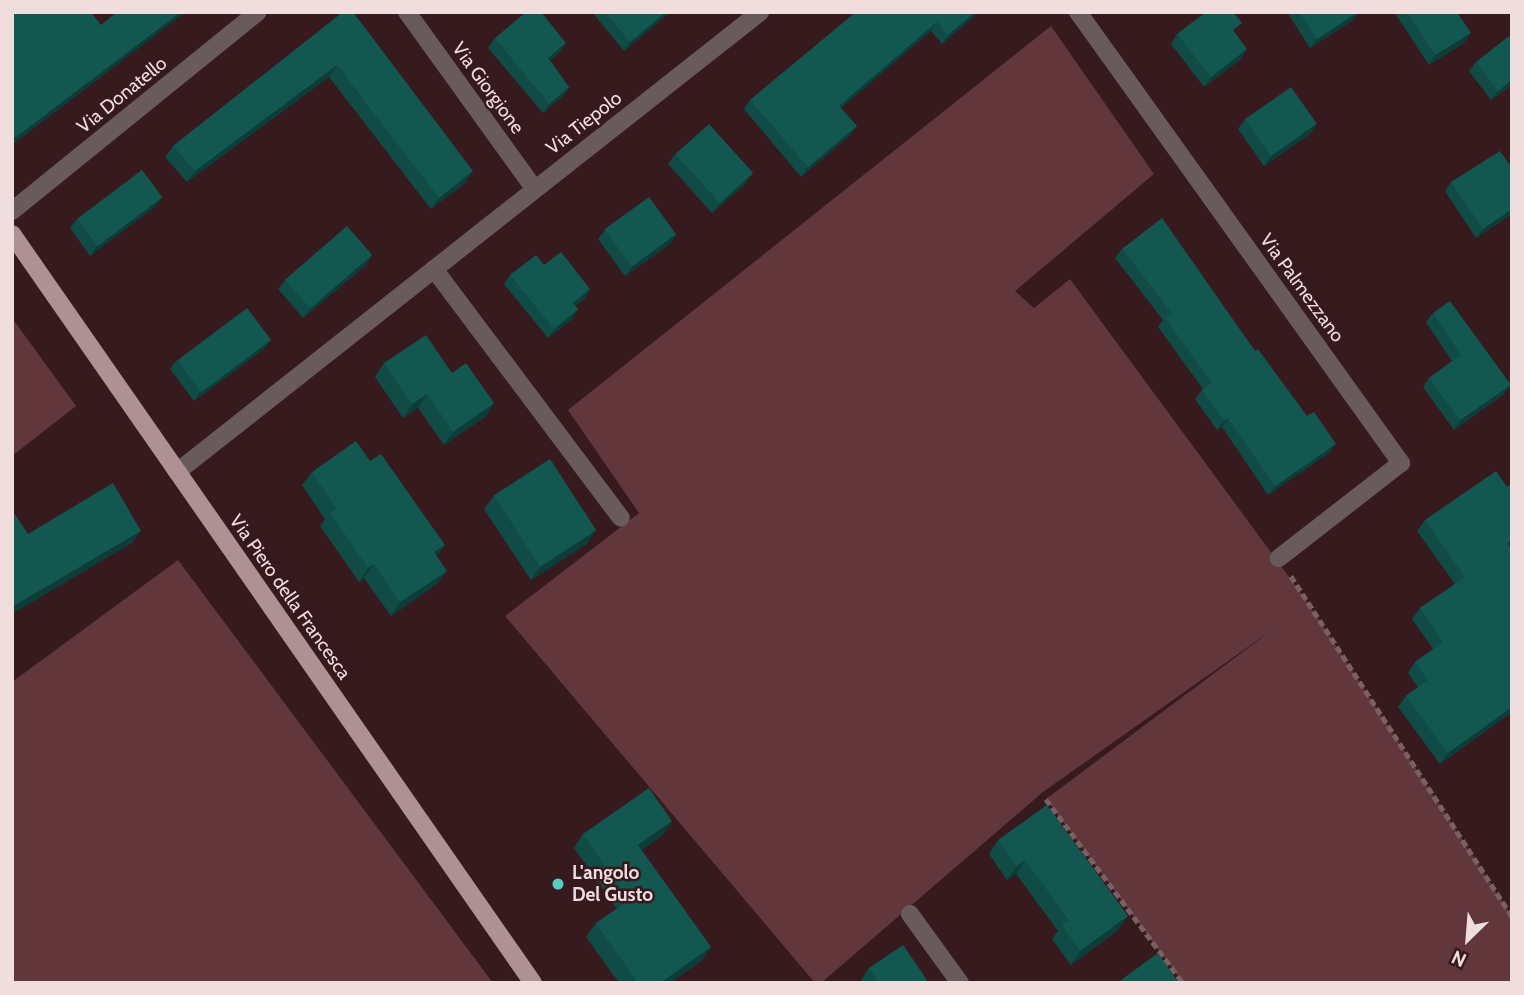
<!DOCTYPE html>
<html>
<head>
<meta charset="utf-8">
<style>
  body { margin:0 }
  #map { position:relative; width:1524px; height:995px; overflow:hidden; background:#361a1e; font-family:Cabin,sans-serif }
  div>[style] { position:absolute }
  .green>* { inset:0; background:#61373c }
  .path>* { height:4.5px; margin-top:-2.25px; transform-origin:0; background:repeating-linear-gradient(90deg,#786063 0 7px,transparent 0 10.5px) }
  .street>* { height:18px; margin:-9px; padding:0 9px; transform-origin:9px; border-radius:9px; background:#695a5c }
  .primary>* { height:18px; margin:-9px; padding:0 9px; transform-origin:9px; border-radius:9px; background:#af9194 }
  .wall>* { inset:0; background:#104b46 }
  .shaded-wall>* { inset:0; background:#0d3d39 }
  .building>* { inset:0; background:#135751; transform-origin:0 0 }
  .dots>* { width:19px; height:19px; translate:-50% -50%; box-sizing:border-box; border:4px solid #361a1e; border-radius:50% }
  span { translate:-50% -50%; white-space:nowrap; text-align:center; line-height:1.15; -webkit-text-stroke:5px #361a1e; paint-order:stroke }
  .street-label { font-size:19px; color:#f0ddde }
  .poi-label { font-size:19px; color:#f0ddde; font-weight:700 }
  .left { translate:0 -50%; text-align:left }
  .frame { position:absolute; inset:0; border:14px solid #f0ddde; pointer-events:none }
  .north { position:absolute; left:1433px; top:904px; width:70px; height:70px; -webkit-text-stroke:5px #361a1e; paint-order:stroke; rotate:205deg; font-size:19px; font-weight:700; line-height:28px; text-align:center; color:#f0ddde }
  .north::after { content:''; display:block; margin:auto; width:24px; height:32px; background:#f0ddde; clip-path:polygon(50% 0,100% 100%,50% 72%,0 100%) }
</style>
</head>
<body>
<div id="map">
  <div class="green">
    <div style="clip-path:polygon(1051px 26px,1154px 174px,1015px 291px,1034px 308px,1070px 279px,1309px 604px,1512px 916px,1512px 983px,1183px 983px,1046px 799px,1272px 630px,1043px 792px,821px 983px,815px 983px,505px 616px,639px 513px,568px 410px)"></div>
    <div style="clip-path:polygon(12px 318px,76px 406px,12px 456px)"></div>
    <div style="clip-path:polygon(178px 560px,493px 983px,12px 983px,12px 682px)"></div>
  </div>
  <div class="path">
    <div style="left:1291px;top:576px;width:406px;rotate:57deg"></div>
    <div style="left:1046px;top:799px;width:229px;rotate:53.3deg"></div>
  </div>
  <div class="street">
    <div style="left:407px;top:12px;width:217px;rotate:54.2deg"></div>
    <div style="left:1078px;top:12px;width:555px;rotate:54.39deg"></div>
    <div style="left:1401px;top:463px;width:155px;rotate:142.1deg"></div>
    <div style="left:12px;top:211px;width:316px;rotate:-39deg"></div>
    <div style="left:434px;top:269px;width:311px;rotate:53.1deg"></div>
    <div style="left:177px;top:472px;width:743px;rotate:-38.27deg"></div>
    <div style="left:910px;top:914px;width:85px;rotate:54.1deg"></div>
  </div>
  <div class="primary">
    <div style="left:12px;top:234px;width:912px;rotate:55.18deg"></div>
  </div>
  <div class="wall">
    <div style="clip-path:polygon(343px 12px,465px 183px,431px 209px,329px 77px,187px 182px,165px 157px,173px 146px)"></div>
    <div style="clip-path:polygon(592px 12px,670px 12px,624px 51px)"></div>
    <div style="clip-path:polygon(856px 12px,979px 12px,942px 44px,931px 31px,841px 108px,857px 126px,850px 135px,801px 177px,744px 109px,750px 100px)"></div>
    <div style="clip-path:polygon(1287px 12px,1359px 12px,1353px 20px,1310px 48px)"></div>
    <div style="clip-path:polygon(1394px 12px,1457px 12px,1464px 43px,1429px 65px)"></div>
    <div style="clip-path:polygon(1235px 33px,1241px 59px,1204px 87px,1171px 44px,1177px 34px)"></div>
    <div style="clip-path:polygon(495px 38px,560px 52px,550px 60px,569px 87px,563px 96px,543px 113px,488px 48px)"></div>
    <div style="clip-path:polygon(1476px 62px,1512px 85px,1491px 100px,1469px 71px)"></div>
    <div style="clip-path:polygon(1245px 119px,1310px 134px,1264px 166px,1238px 129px)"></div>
    <div style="clip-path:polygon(675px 154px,746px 183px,712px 213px,668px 164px)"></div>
    <div style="clip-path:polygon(1512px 168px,1512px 214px,1476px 238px,1445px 191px,1451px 182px)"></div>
    <div style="clip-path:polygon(156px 206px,90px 256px,70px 228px,77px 219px)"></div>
    <div style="clip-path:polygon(605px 230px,676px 234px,670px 244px,625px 276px,598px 239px)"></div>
    <div style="clip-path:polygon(1122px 249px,1255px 351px,1329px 453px,1268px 495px,1222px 427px,1217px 430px,1195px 399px,1203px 389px,1158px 327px,1163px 320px,1115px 258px)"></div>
    <div style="clip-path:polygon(372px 255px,366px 265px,303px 318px,278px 289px,285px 280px)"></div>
    <div style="clip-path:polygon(510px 275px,590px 289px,584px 299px,575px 306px,578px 309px,572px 319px,548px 338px,504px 284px)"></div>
    <div style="clip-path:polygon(1433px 313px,1504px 394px,1454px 430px,1423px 387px,1429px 378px,1452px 361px,1426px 322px)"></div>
    <div style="clip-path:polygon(264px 349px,194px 401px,170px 369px,177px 360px)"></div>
    <div style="clip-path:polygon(384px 363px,452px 373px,494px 403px,485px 417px,444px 445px,418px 408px,403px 418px,375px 377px)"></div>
    <div style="clip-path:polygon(312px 472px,437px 556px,437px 584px,391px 616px,364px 578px,359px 582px,320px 526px,325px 519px,302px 485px)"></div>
    <div style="clip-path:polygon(1512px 484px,1512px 546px,1509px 547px,1512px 550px,1512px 712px,1440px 764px,1398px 707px,1406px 696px,1418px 687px,1408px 673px,1415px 662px,1433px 649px,1412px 619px,1420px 608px,1455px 584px,1417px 531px,1425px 520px,1507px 487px)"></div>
    <div style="clip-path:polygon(494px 496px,587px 544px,531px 580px,484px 509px)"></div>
    <div style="clip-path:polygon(583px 834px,663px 835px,641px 850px,711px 947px,701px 961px,670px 983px,619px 983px,586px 937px,596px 923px,617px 909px,574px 848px)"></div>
    <div style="clip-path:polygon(998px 840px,1118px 930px,1071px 965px,1052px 939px,1058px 931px,1016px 874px,1007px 880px,989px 854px)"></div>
    <div style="clip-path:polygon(869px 968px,929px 983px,860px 983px,860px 982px)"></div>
  </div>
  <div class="shaded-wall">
    <div style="clip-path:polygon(181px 12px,186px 12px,12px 145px,12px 143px,15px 138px)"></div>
    <div style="clip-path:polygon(666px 12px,670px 12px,624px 51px,630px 42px)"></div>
    <div style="clip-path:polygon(975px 12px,979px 12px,942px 44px,948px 35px)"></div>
    <div style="clip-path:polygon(1358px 12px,1359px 12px,1353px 20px,1310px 48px,1317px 39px)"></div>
    <div style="clip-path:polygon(937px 22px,931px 31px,833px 115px,839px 106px)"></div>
    <div style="clip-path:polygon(1471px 33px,1464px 43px,1429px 65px,1435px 55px)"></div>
    <div style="clip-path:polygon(566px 43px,560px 52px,541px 67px,548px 58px)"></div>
    <div style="clip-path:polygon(1247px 49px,1241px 59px,1204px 87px,1211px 77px)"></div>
    <div style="clip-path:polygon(337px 65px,329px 77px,187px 182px,195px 171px)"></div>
    <div style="clip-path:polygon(1512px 80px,1512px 85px,1491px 100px,1498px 91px)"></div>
    <div style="clip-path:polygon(569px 87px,563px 96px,543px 113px,549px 104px)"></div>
    <div style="clip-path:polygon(1317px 124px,1310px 134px,1264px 166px,1270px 157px)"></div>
    <div style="clip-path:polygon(857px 126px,850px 135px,801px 177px,808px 167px)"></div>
    <div style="clip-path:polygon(473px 171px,465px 183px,431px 209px,439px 198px)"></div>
    <div style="clip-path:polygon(753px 173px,746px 183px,712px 213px,719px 204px)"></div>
    <div style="clip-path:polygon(162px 197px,156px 206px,90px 256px,97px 246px)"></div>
    <div style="clip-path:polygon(1512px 209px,1512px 214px,1476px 238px,1483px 229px)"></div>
    <div style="clip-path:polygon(676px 234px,670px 244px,625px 276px,632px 267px)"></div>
    <div style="clip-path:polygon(372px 255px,366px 265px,303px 318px,310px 309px)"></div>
    <div style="clip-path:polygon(590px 289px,584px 299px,567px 312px,573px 303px)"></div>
    <div style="clip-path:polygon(578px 309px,572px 319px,548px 338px,554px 329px)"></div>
    <div style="clip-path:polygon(271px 340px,264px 349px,194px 401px,200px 392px)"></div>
    <div style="clip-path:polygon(1511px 385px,1504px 394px,1454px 430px,1460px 420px)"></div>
    <div style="clip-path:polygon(427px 394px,418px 408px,403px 418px,412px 404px)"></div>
    <div style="clip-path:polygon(494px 403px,485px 417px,444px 445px,453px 432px)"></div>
    <div style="clip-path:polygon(1228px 418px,1222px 427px,1217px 430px,1224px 421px)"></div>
    <div style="clip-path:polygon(1336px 444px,1329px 453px,1268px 495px,1275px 486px)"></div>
    <div style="clip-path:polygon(596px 530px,587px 544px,531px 580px,540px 567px)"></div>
    <div style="clip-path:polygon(141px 531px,132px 543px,12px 614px,12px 607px)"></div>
    <div style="clip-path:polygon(1512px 540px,1512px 546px,1499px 554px,1507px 543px)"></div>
    <div style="clip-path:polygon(445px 545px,435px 559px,434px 552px)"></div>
    <div style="clip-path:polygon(374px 564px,364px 578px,359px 582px,368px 568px)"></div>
    <div style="clip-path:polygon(447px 571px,437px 584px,391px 616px,400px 602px)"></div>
    <div style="clip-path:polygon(1512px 707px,1512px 712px,1440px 764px,1448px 753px)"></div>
    <div style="clip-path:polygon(672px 821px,663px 835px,629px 859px,638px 845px)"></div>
    <div style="clip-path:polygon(1025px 860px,1016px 874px,1007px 880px,1017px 866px)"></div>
    <div style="clip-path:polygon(1128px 916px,1118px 930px,1071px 965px,1080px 951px)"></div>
    <div style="clip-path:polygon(711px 947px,701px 961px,670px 983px,660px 983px)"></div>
  </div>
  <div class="building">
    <div style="clip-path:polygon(12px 12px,91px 12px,101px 25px,117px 12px,181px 12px,15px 138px,12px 134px)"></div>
    <div style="clip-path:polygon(343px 12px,353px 12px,473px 171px,439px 198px,337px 65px,195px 171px,173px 146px)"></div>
    <div style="clip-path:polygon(526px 12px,541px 12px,566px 43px,548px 58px,569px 87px,549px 104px,495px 38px)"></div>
    <div style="clip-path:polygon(605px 12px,666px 12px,630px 42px)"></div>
    <div style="clip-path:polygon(856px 12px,975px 12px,948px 35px,937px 22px,839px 106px,857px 126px,808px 167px,750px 100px)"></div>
    <div style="clip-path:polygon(1206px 12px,1233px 12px,1242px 23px,1233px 30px,1247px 49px,1211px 77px,1177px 34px)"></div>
    <div style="clip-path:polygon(1299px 12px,1358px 12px,1317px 39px)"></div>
    <div style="clip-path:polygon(1407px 12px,1457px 12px,1471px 33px,1435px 55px)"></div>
    <div style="clip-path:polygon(1509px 36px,1512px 40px,1512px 80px,1498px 91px,1476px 62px)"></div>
    <div style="left:1291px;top:87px;width:45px;height:56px;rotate:55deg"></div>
    <div style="left:709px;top:124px;width:66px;height:45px;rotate:48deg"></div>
    <div style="clip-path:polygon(1500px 151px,1512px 168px,1512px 209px,1483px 229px,1451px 182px)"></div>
    <div style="left:142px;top:170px;width:34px;height:81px;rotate:53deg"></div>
    <div style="left:649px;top:197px;width:46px;height:55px;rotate:54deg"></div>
    <div style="clip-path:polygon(1162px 218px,1255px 351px,1258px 349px,1307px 416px,1314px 412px,1336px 444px,1275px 486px,1228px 418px,1224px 421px,1202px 390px,1212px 383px,1165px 318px,1172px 313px,1122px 249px)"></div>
    <div style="left:347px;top:226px;width:38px;height:82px;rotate:49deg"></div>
    <div style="clip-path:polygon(561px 252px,590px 289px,573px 303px,578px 309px,554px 329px,510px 275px,536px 255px,544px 265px)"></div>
    <div style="clip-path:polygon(1450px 301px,1511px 385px,1460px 420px,1429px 378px,1461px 355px,1433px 313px)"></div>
    <div style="left:247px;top:308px;width:40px;height:87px;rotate:53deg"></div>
    <div style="clip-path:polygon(426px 335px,452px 373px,466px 363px,494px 403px,453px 432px,427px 394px,412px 404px,384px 363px)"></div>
    <div style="clip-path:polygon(356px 441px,370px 461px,381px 454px,445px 545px,434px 552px,447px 571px,400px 602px,374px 564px,368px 568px,330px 513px,336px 508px,312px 472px)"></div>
    <div style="left:550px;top:459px;width:85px;height:67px;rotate:57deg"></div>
    <div style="clip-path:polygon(1496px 471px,1507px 487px,1512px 484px,1512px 540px,1507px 543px,1512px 550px,1512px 707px,1448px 753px,1406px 696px,1428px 680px,1415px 662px,1443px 642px,1420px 608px,1465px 577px,1425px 520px)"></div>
    <div style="clip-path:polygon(113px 483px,141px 531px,12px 607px,12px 510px,28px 534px)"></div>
    <div style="clip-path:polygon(649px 788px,672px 821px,638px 845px,711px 947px,660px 983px,638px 983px,596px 923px,629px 900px,583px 834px)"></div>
    <div style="clip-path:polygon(1047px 805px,1128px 916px,1080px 951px,1062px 925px,1069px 920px,1025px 860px,1017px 866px,998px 840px)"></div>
    <div style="clip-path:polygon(903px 945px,929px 983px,879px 983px,869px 968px)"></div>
    <div style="clip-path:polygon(1158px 953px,1179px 983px,1117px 983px)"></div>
  </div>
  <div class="dots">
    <div style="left:558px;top:884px;background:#57cec1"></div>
  </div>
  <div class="street-label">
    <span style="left:488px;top:88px;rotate:54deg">Via Giorgione</span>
    <span style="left:122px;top:95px;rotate:-39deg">Via Donatello</span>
    <span style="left:584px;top:123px;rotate:-38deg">Via Tiepolo</span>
    <span style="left:1302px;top:288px;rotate:54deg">Via Palmezzano</span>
    <span style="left:290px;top:597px;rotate:55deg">Via Piero della Francesca</span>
  </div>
  <div class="poi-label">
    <span class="left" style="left:572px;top:884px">L'angolo<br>Del Gusto</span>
  </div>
  <div class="frame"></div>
  <div class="north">N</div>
</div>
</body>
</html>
